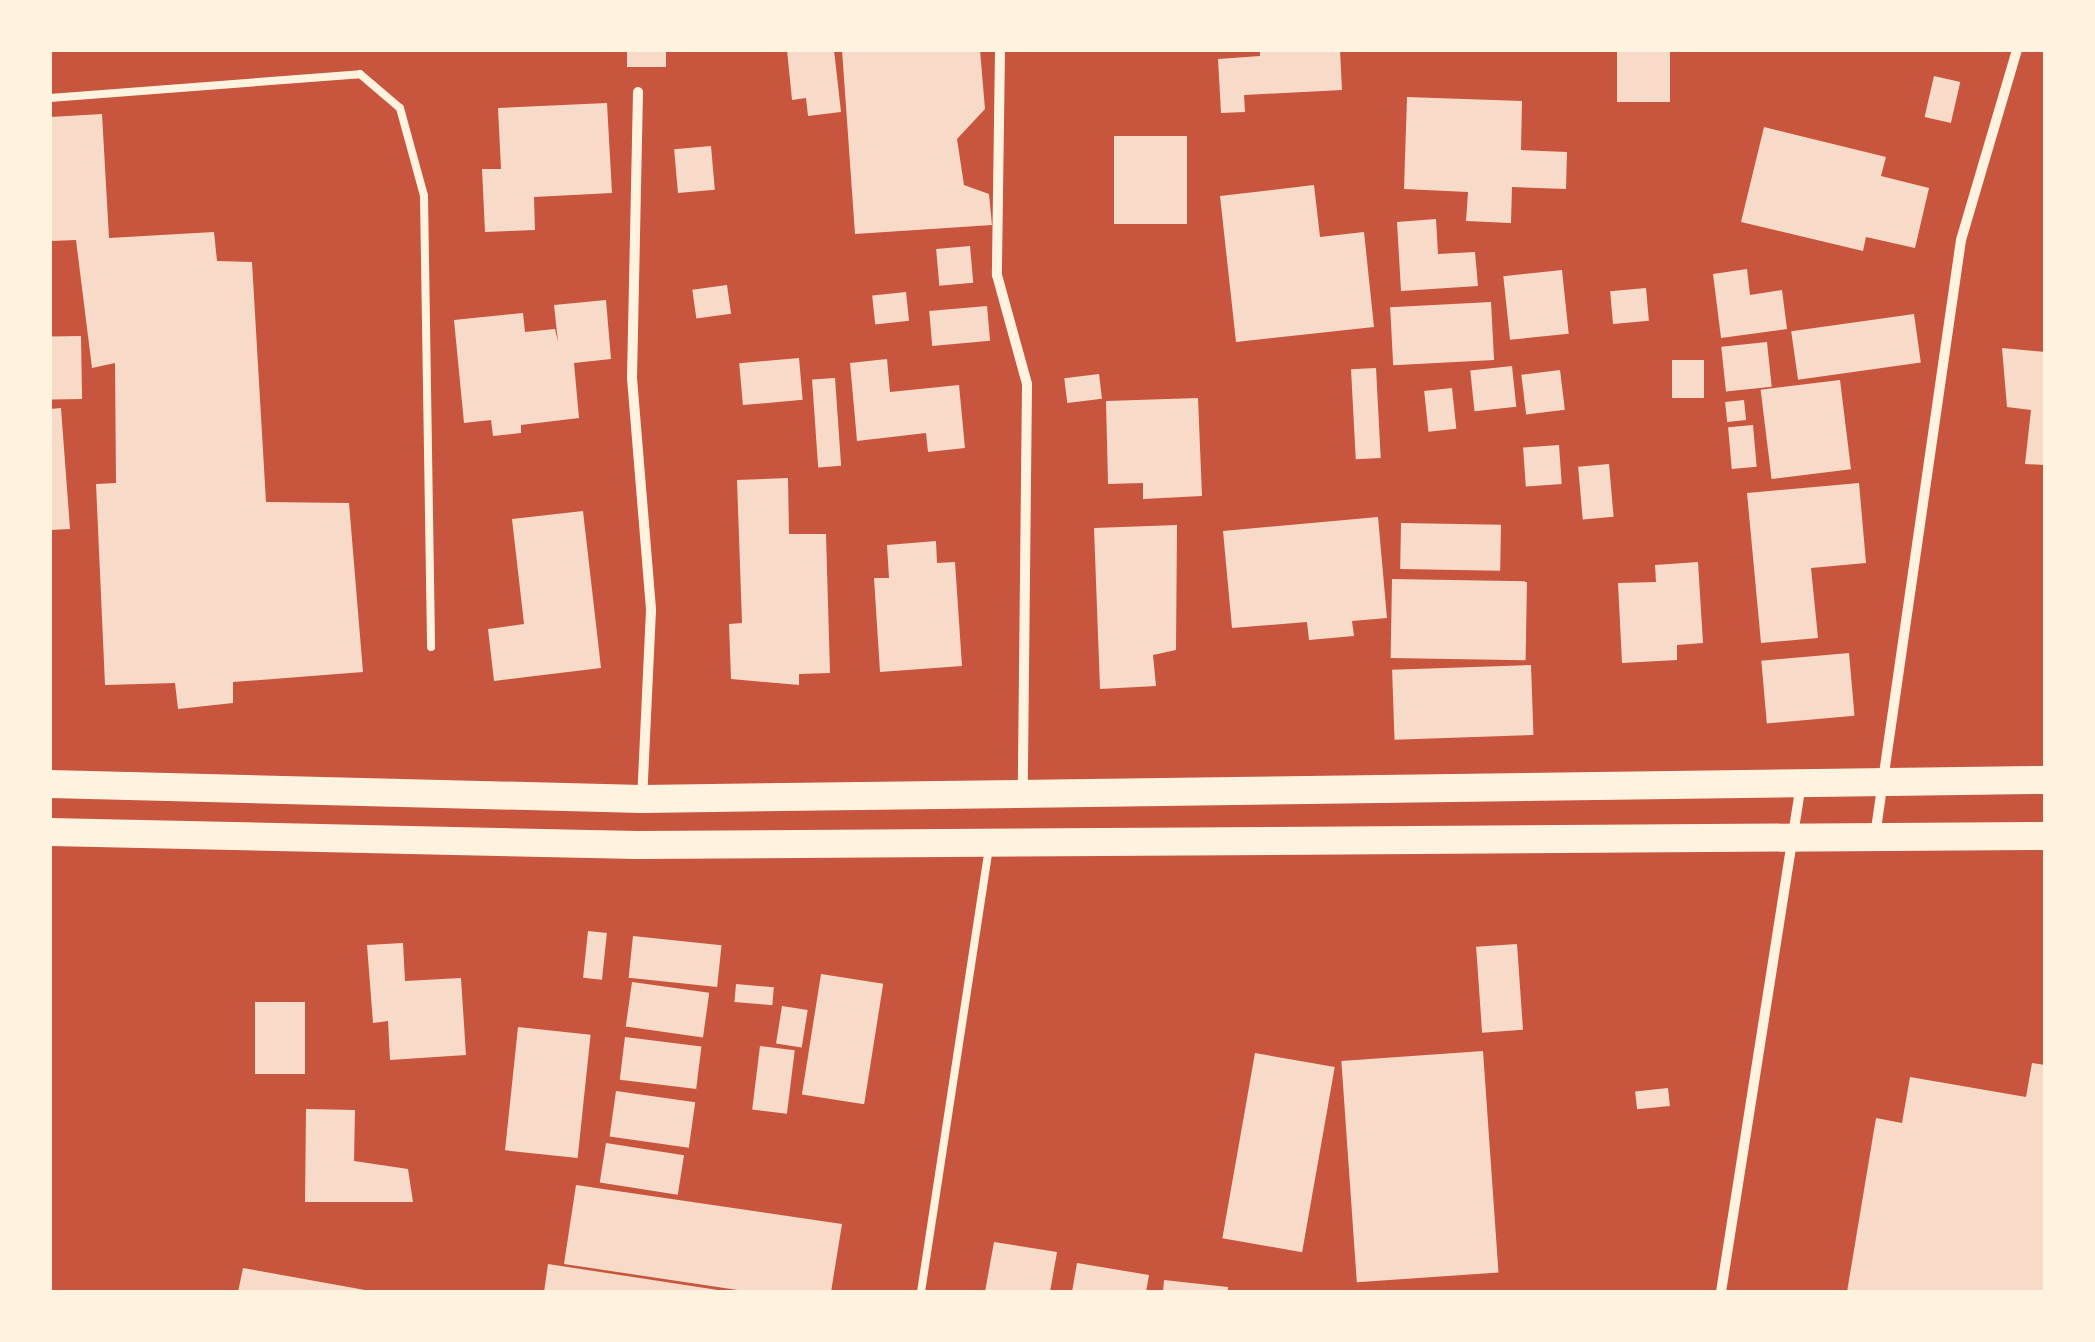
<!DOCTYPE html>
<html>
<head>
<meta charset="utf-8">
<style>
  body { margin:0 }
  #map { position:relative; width:2095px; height:1342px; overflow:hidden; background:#c8553d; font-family:"Public Sans",sans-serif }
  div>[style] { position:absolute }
  .building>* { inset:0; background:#f7dbc8; transform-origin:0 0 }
  .service>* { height:8px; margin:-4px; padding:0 4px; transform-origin:4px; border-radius:4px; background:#fff3e0 }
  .minor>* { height:10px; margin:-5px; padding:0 5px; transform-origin:5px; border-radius:5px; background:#fff3e0 }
  .trunk>* { height:28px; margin:-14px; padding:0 14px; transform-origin:14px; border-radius:14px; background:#fff3e0 }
  span { translate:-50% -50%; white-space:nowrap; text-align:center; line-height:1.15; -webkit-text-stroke:8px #fff3e0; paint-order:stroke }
  .frame { position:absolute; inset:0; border:52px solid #fff3e0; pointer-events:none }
</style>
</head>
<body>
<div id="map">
  <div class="building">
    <div style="left:627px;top:50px;width:39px;height:17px"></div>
    <div style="clip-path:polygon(787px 50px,834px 50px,841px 112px,808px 116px,806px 98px,792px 100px)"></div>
    <div style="clip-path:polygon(842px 50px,980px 50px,985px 109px,957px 139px,964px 185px,989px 194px,992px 225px,855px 234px)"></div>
    <div style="clip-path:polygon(1260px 50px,1340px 50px,1342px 90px,1244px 95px,1245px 112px,1221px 113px,1218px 59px,1260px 56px)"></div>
    <div style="left:1617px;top:50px;width:53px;height:52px"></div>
    <div style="left:1934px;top:76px;width:27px;height:42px;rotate:13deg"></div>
    <div style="clip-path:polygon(1407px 97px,1522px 101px,1521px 150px,1567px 152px,1566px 189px,1512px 187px,1511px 223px,1466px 221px,1468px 192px,1404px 189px)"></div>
    <div style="clip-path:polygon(607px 103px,612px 193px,534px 197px,535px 230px,485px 232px,482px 169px,501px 169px,498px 108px)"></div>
    <div style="clip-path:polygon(102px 114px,109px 238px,214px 232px,217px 261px,252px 262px,266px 502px,349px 503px,363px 672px,233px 682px,233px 703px,178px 709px,175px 683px,105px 685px,96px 484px,116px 483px,115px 363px,92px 368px,76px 240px,50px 241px,50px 117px)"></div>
    <div style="clip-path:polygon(1764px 127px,1886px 157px,1881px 176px,1929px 188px,1915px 248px,1866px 237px,1863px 251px,1741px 222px)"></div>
    <div style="left:1114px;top:136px;width:73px;height:88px"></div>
    <div style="left:711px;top:146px;width:44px;height:37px;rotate:85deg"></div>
    <div style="clip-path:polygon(1314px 185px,1320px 237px,1364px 232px,1374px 327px,1236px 342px,1220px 196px)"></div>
    <div style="clip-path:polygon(1436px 219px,1438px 254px,1475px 252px,1478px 286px,1401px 291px,1397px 222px)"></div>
    <div style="left:970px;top:246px;width:37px;height:34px;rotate:85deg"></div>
    <div style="clip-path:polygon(1747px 269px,1750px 295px,1782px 290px,1787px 329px,1721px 338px,1713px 274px)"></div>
    <div style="left:1562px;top:270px;width:64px;height:59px;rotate:84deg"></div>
    <div style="left:727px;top:285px;width:29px;height:35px;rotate:82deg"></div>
    <div style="left:1646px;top:288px;width:33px;height:36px;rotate:85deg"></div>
    <div style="left:906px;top:292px;width:29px;height:34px;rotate:84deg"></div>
    <div style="clip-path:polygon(606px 300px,611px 359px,574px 363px,579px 418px,521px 425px,521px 433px,493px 436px,491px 420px,464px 423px,454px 320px,523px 313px,525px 332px,555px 329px,558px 342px,554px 305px)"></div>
    <div style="left:1491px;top:302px;width:58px;height:101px;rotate:87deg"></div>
    <div style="left:987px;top:306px;width:35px;height:58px;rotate:85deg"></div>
    <div style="left:1914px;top:314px;width:49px;height:124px;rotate:82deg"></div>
    <div style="left:81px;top:336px;width:63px;height:31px;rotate:89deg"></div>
    <div style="left:1767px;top:342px;width:45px;height:46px;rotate:84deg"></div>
    <div style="clip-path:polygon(2002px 348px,2045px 352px,2045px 465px,2025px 464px,2031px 410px,2007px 407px)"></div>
    <div style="left:799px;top:358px;width:42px;height:60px;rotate:85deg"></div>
    <div style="clip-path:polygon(887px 359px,890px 392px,959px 385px,965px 448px,928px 452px,926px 433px,857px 441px,850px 363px)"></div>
    <div style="left:1672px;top:360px;width:32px;height:38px"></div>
    <div style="left:1512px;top:366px;width:41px;height:42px;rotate:84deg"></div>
    <div style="left:1376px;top:368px;width:90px;height:25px;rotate:87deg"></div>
    <div style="left:1560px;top:370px;width:40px;height:39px;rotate:83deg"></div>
    <div style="left:1099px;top:374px;width:25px;height:35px;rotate:83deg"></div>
    <div style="left:835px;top:378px;width:88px;height:23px;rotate:86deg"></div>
    <div style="left:1840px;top:380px;width:90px;height:80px;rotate:83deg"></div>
    <div style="left:1452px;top:388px;width:41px;height:28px;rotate:84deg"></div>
    <div style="clip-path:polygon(1198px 398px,1202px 496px,1143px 499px,1143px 483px,1108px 484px,1106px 401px)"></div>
    <div style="left:1744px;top:400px;width:20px;height:19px;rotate:84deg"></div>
    <div style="clip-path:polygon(61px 408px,70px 529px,50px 530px,50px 409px)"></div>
    <div style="left:1753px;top:425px;width:42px;height:25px;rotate:85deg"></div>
    <div style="left:1559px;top:445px;width:39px;height:36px;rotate:86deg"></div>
    <div style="left:1609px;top:464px;width:53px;height:31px;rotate:85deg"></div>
    <div style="clip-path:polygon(788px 478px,789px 534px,826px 534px,830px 673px,799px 674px,799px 685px,731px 679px,729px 624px,742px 623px,737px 480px)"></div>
    <div style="clip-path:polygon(1859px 483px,1866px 563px,1811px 568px,1818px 638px,1761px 643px,1747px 493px)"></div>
    <div style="clip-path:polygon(583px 511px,601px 668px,494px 681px,488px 629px,524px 624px,512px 519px)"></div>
    <div style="clip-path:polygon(1378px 517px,1387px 618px,1352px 621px,1354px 636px,1309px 640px,1307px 622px,1232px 628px,1223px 531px)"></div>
    <div style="left:1401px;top:523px;width:100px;height:46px;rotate:1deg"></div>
    <div style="clip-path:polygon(1177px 525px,1176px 650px,1153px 655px,1156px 686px,1100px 689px,1094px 528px)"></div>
    <div style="clip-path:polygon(936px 541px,937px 563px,955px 562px,962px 666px,880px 672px,874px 578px,889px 578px,887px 545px)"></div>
    <div style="clip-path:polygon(1698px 562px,1703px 643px,1677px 645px,1677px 660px,1622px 663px,1618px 583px,1656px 582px,1655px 565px)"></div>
    <div style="left:1392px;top:579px;width:135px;height:79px;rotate:1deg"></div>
    <div style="left:1849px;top:653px;width:63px;height:88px;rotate:85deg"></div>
    <div style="left:1531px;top:665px;width:70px;height:139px;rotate:88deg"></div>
    <div style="left:588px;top:931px;width:19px;height:47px;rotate:6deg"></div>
    <div style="left:633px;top:936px;width:89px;height:42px;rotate:6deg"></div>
    <div style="clip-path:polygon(403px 943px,405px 981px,461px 978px,466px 1055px,390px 1060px,388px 1021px,373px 1023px,367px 945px)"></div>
    <div style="left:1517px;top:944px;width:86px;height:41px;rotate:86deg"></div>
    <div style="left:821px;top:974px;width:63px;height:122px;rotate:9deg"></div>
    <div style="left:632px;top:982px;width:78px;height:45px;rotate:8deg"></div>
    <div style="left:736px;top:984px;width:38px;height:18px;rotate:5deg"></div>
    <div style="left:255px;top:1002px;width:50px;height:72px"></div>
    <div style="left:782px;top:1006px;width:26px;height:38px;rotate:9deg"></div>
    <div style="left:518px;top:1027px;width:73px;height:124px;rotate:6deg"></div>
    <div style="left:625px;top:1037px;width:77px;height:43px;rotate:7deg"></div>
    <div style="left:760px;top:1046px;width:35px;height:64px;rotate:7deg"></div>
    <div style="left:1483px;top:1051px;width:222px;height:142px;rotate:86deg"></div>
    <div style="left:1255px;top:1053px;width:81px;height:188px;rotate:10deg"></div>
    <div style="clip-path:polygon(2032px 1063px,2045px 1065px,2045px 1292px,1847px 1292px,1876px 1118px,1902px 1123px,1910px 1077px,2026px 1097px)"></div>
    <div style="left:1668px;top:1088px;width:18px;height:33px;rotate:84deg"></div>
    <div style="left:616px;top:1091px;width:80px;height:46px;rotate:8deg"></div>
    <div style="clip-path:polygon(306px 1109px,355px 1110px,354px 1161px,408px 1169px,413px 1202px,305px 1202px)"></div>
    <div style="left:606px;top:1143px;width:79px;height:40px;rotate:9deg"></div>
    <div style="clip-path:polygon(576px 1185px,842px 1224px,831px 1292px,751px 1292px,564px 1264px)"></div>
    <div style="clip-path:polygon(994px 1242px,1057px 1252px,1050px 1292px,985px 1292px)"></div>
    <div style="clip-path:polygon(1077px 1263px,1149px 1275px,1146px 1292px,1072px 1292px)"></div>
    <div style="clip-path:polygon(548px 1264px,718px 1290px,718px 1292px,544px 1292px)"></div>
    <div style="clip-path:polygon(243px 1268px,365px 1290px,365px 1292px,238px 1292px)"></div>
    <div style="clip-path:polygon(1164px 1280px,1228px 1287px,1228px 1292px,1163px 1292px)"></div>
  </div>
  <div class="service">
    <div style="left:50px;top:98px;width:311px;rotate:-4.4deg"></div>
    <div style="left:360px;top:74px;width:52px;rotate:40.4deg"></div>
    <div style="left:400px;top:108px;width:91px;rotate:74.7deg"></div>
    <div style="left:424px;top:196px;width:451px;rotate:89.1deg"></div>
    <div style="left:921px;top:1292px;width:450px;rotate:-81.3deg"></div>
  </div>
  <div class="minor">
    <div style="left:1000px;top:50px;width:225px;rotate:90.8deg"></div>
    <div style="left:997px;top:275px;width:113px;rotate:74.6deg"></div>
    <div style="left:1027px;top:384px;width:406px;rotate:90.6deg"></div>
    <div style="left:638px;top:92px;width:286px;rotate:91.2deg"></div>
    <div style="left:632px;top:378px;width:233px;rotate:85.3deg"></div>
    <div style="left:651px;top:610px;width:188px;rotate:92.7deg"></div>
    <div style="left:1875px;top:836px;width:602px;rotate:-81.79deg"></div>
    <div style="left:1961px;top:240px;width:198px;rotate:-73.6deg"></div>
    <div style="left:1721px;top:1292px;width:514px;rotate:-81.05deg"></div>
  </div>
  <div class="trunk">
    <div style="left:50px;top:784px;width:592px;rotate:1.45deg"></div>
    <div style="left:642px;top:799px;width:1403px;rotate:-0.78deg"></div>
    <div style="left:50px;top:832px;width:587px;rotate:1.27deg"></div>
    <div style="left:637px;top:845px;width:1408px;rotate:-0.37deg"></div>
  </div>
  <div class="frame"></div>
</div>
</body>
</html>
